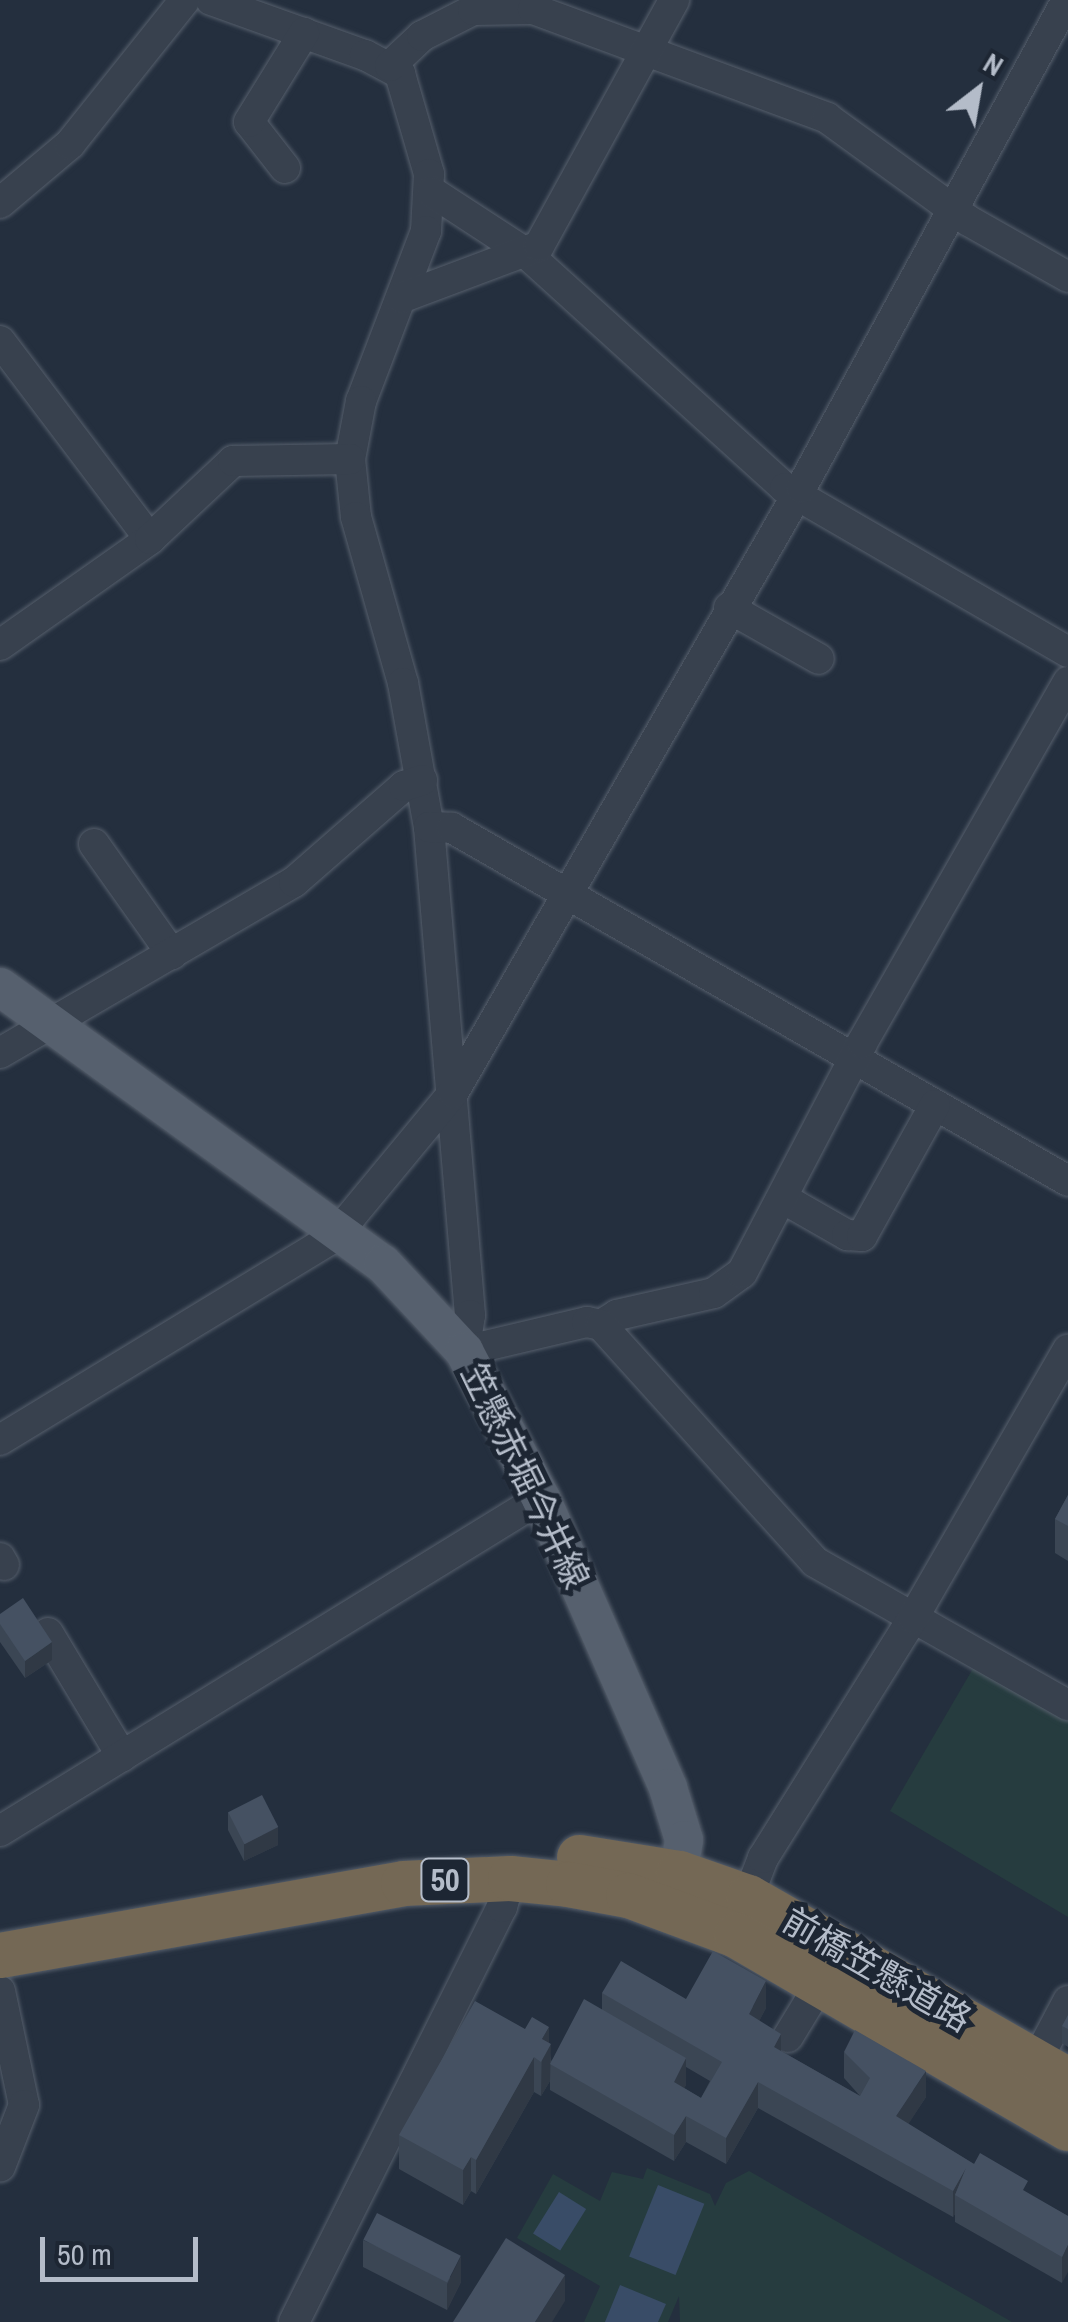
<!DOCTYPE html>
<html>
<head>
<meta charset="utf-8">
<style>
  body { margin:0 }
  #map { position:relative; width:1068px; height:2322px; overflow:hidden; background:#242f3e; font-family:"Archivo Narrow","Noto Sans JP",sans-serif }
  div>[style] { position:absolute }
  .green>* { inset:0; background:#263c3f }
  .water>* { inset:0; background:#394c67; transform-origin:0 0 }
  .roads { filter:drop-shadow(0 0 2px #565f6c) drop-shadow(0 0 2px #565f6c) }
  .minor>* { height:30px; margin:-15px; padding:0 15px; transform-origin:15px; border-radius:15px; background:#38414e }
  .major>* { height:38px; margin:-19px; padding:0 19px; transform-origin:19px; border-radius:19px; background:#56606e }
  .highway>* { height:45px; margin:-22.5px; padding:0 22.5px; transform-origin:22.5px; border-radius:22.5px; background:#746855 }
  .wall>* { inset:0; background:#3b4654 }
  .shaded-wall>* { inset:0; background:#303945 }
  .building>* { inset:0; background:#455162; transform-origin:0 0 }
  span { translate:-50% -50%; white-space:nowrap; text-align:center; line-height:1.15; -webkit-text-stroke:10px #1d2633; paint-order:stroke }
  .shield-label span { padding:2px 8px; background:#1d2633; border:2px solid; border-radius:8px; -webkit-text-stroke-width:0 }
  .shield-label { font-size:32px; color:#b4bcc9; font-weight:700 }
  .street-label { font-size:35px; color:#b4bcc9 }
  .north { position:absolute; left:928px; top:40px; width:100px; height:100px; -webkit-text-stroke:8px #1d2633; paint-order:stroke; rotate:31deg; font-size:28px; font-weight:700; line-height:40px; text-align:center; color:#b4bcc9 }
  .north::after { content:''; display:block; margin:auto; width:35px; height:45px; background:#b4bcc9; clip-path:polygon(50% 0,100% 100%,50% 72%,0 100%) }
  .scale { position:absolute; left:40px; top:2237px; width:158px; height:45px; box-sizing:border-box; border:5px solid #b4bcc9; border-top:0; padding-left:12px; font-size:30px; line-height:35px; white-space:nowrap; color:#b4bcc9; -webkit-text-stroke:8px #1d2633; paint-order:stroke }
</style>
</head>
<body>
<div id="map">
  <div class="green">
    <div style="clip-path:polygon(975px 1665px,1068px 1718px,1068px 1917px,890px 1811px)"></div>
    <div style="clip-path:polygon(647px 2168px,710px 2194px,715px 2206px,726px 2183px,749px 2171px,1012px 2322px,680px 2322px,679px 2296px,668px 2322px,584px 2322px,600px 2286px,517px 2238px,553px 2174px,600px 2201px,612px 2172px,643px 2179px)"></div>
  </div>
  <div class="water">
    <div style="left:658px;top:2185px;width:50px;height:77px;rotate:22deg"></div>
    <div style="left:559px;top:2192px;width:32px;height:49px;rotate:32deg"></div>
    <div style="clip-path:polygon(620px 2285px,666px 2304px,658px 2322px,605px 2322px)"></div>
  </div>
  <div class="roads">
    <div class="minor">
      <div style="left:211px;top:0;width:164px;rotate:19.7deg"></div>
      <div style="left:365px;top:55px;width:40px;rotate:28deg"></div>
      <div style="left:400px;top:74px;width:104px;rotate:73.8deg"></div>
      <div style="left:429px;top:174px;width:57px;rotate:93deg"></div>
      <div style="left:426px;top:231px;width:182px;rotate:110.9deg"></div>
      <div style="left:361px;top:401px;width:59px;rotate:100.7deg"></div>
      <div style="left:350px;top:459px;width:58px;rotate:84.1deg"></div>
      <div style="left:356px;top:517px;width:173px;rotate:74.2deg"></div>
      <div style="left:403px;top:683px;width:146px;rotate:79.8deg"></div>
      <div style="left:429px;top:827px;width:490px;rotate:85.2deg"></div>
      <div style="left:470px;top:1315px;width:36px;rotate:99deg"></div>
      <div style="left:390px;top:66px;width:44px;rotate:-43.2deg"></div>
      <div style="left:422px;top:36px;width:57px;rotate:-27deg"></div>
      <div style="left:473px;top:10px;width:60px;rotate:-1deg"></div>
      <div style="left:533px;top:9px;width:314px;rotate:20.3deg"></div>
      <div style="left:827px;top:118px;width:175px;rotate:36deg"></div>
      <div style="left:969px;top:221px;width:114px;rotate:29.5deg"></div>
      <div style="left:285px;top:168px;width:58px;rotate:-128deg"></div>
      <div style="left:249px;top:122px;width:105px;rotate:-58.3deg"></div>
      <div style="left:432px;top:192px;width:113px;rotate:33.1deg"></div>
      <div style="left:527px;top:254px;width:348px;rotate:42.2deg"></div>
      <div style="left:785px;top:488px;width:327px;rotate:30.1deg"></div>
      <div style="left:0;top:203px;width:92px;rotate:-40.1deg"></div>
      <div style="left:70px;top:144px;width:184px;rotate:-51.4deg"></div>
      <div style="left:401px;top:298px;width:147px;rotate:-20.6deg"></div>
      <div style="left:539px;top:246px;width:281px;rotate:-61.2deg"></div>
      <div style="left:0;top:341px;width:248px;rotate:52.9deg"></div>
      <div style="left:729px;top:608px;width:103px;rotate:29.5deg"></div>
      <div style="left:0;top:645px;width:184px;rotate:-35.2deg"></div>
      <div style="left:150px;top:539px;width:114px;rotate:-43.2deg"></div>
      <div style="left:233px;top:461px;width:117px;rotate:-1deg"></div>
      <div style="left:429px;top:827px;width:23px;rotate:2deg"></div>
      <div style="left:452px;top:828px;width:710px;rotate:29.81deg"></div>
      <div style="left:94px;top:844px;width:135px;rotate:54.7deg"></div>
      <div style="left:0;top:1053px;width:340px;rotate:-30.2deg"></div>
      <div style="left:294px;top:882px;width:146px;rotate:-41.1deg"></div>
      <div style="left:404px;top:786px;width:19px;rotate:-18deg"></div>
      <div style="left:784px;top:1199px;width:73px;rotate:29.7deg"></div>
      <div style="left:847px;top:1235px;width:15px;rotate:4deg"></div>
      <div style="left:862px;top:1236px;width:150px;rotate:-60.9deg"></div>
      <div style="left:601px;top:1325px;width:19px;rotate:-32deg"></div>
      <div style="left:617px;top:1315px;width:99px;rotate:-12.8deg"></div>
      <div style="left:714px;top:1293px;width:34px;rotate:-36deg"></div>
      <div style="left:742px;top:1273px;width:259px;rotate:-62.4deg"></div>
      <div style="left:862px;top:1043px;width:416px;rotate:-60.3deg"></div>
      <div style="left:464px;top:1351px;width:126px;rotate:-13.3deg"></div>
      <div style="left:587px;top:1322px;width:14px;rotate:12deg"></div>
      <div style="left:601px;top:1325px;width:319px;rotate:47.9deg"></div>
      <div style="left:815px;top:1562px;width:291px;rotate:29.5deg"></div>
      <div style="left:0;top:1440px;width:391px;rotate:-31.3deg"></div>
      <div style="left:334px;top:1237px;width:187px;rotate:-50.4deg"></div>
      <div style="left:453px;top:1093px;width:698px;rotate:-60.09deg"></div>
      <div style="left:801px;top:488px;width:556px;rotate:-61.41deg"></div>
      <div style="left:0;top:1558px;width:8px;rotate:60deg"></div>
      <div style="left:48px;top:1633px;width:144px;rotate:59deg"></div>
      <div style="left:0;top:1831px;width:635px;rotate:-31.61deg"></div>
      <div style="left:748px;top:1897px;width:42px;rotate:-69deg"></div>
      <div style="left:763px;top:1858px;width:283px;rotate:-58deg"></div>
      <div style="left:913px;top:1618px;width:310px;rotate:-60deg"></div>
      <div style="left:0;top:1991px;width:116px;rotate:78.1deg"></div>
      <div style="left:24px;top:2105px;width:66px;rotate:111.2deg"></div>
      <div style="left:788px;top:2037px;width:66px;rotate:-58.7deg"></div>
      <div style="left:1028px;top:2077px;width:86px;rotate:-62.2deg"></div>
      <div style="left:294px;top:2322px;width:464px;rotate:-63.4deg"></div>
      <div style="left:502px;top:1907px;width:30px;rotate:-75deg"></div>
    </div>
    <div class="major">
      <div style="left:0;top:987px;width:473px;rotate:35.9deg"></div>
      <div style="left:383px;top:1264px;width:119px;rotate:47deg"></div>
      <div style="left:464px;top:1351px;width:166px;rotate:62.4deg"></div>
      <div style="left:541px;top:1498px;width:317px;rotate:66.3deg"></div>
      <div style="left:668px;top:1788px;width:54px;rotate:72.9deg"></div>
      <div style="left:684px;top:1840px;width:33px;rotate:99deg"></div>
      <div style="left:679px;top:1873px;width:30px;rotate:66deg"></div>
    </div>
    <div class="highway">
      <div style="left:579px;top:1857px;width:101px;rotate:9.1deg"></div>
      <div style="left:679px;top:1873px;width:73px;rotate:19.2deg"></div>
      <div style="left:748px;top:1897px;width:369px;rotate:29.8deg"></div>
      <div style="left:0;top:1955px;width:409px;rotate:-10.1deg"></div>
      <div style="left:403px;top:1883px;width:107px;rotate:-2.7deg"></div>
      <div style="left:510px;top:1878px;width:58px;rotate:5.9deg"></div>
      <div style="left:568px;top:1884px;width:61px;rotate:10.4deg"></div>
      <div style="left:628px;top:1895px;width:115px;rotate:20.3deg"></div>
      <div style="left:736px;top:1935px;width:384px;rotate:30.2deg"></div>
    </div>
  </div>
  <div class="wall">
    <div style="clip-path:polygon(1068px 1495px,1068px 1561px,1055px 1553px,1055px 1519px)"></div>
    <div style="clip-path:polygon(0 1614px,52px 1660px,25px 1678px,0 1642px)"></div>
    <div style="clip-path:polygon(228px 1812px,278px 1845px,244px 1861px,228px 1830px)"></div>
    <div style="clip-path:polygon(evenodd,602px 1993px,686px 1999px,766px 2008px,759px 2021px,781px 2051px,860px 2096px,844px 2078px,844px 2052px,926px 2097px,908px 2124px,974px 2164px,1068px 2216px,1062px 2283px,955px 2222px,955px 2214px,953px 2217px,758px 2108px,726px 2164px,686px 2142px,674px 2161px,550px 2090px,550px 2081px,541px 2096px,534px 2092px,476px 2194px,471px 2191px,463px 2205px,399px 2169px,399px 2135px,549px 2042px,551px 2061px,602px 2010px,602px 1993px,686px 2067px,710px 2081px,701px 2098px,684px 2088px,686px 2085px,686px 2067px)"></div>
    <div style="clip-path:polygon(1068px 2015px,1068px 2047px,1062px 2043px,1062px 2026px)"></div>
    <div style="clip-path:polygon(363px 2240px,461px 2282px,447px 2310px,363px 2267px)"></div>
  </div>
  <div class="shaded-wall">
    <div style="clip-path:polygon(52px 1642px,52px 1660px,25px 1678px,25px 1661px)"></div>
    <div style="clip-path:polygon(278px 1827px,278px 1845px,244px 1861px,244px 1844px)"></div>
    <div style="clip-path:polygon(766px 1981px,766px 2008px,749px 2041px,749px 2014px)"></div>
    <div style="clip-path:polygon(549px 2027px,549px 2048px,551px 2044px,550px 2081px,541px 2096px,542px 2039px)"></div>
    <div style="clip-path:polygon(781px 2034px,781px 2060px,774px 2047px)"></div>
    <div style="clip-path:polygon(534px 2057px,534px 2092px,476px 2194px,476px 2160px)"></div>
    <div style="clip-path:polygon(686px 2058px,686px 2085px,674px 2108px,674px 2082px)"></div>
    <div style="clip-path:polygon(926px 2071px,926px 2097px,896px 2143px,896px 2116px)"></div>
    <div style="clip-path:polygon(758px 2082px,758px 2108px,726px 2164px,726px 2138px)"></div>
    <div style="clip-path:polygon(686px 2116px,686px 2142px,674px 2161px,674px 2135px)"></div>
    <div style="clip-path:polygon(471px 2157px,471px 2191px,463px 2205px,463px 2170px)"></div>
    <div style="clip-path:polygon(966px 2168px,955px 2195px,955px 2214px,953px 2217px,953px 2191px)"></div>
    <div style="clip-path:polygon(1068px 2245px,1068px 2272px,1062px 2283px,1062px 2257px)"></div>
    <div style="clip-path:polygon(461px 2256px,461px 2282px,447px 2310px,447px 2284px)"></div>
    <div style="clip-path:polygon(565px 2275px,565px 2301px,552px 2322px,535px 2322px)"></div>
  </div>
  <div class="building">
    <div style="clip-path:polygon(1068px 1495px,1068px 1526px,1055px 1519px)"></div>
    <div style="clip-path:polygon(23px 1598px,52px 1642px,25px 1661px,0 1624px,0 1614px)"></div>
    <div style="left:262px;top:1795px;width:36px;height:38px;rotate:63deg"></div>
    <div style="clip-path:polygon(713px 1951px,766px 1981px,749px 2014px,781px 2034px,774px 2047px,860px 2096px,870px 2078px,844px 2052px,855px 2030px,926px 2071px,896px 2116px,974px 2164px,980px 2153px,1028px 2181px,1023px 2190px,1068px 2216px,1068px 2245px,1062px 2257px,955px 2195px,966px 2168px,953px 2191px,758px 2082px,726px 2138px,686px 2116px,674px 2135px,550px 2064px,584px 1999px,686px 2058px,674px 2082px,701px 2098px,722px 2062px,602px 1993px,621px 1961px,686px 1999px)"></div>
    <div style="clip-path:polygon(475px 2001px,525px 2029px,532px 2017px,549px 2027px,542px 2039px,551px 2044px,541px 2062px,534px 2057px,476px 2160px,471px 2157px,463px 2170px,399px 2135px)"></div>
    <div style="clip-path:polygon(1068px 2015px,1068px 2029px,1062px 2026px)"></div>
    <div style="left:377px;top:2213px;width:94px;height:30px;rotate:27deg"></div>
    <div style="clip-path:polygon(506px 2238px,565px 2275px,535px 2322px,453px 2322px)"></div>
  </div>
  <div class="shield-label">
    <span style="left:445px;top:1880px">50</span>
  </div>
  <div class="street-label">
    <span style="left:525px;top:1476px;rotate:64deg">笠懸赤堀今井線</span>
    <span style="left:877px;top:1970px;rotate:30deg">前橋笠懸道路</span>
  </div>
  <div class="north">N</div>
  <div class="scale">50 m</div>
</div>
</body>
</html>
